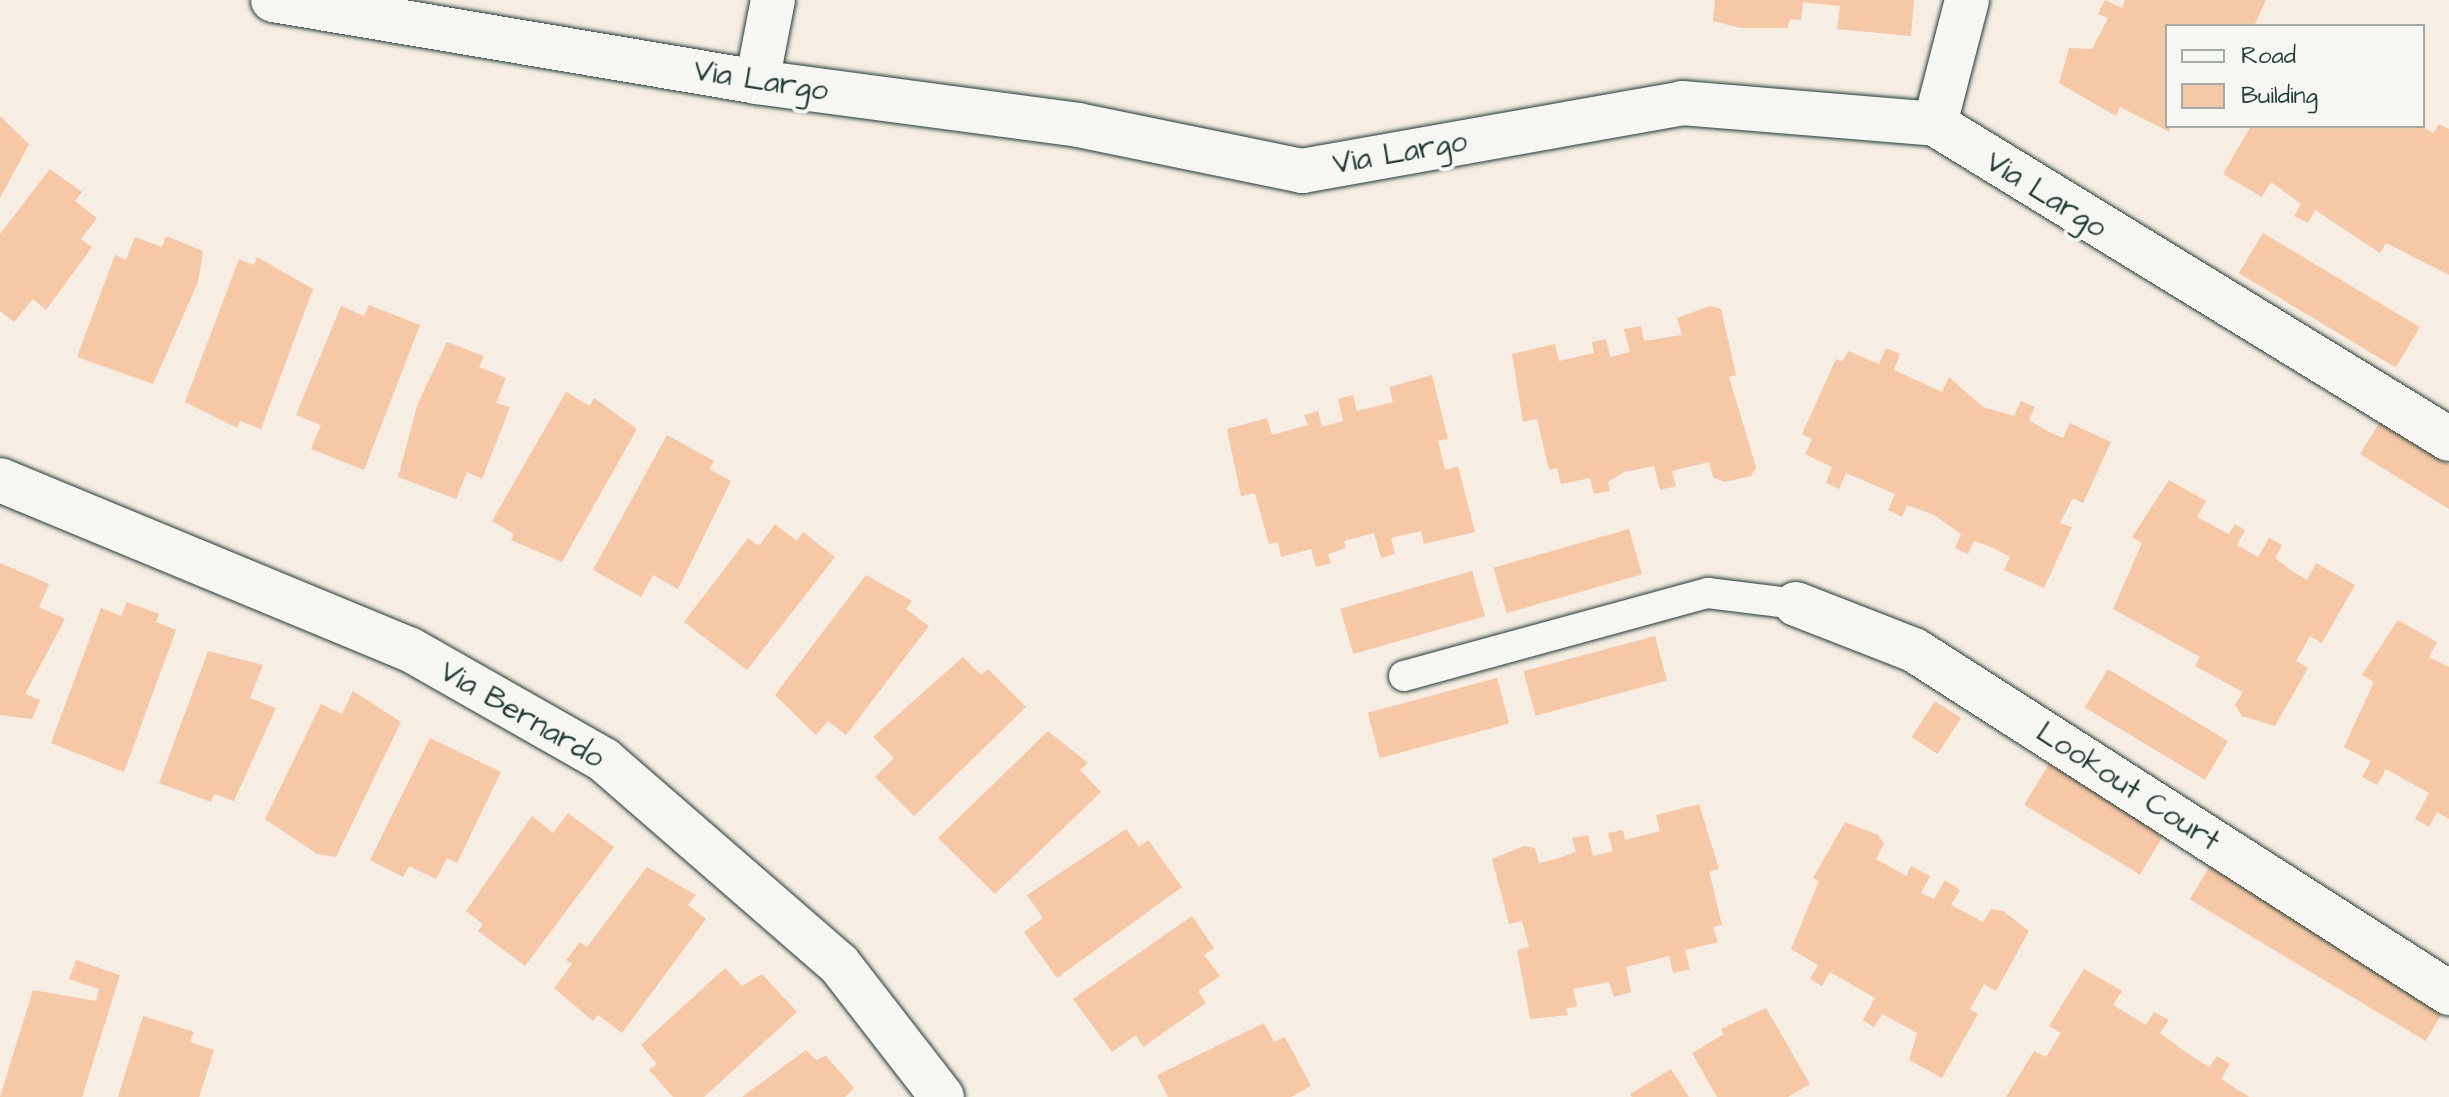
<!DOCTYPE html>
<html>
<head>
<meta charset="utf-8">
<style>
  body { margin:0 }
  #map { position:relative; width:2449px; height:1097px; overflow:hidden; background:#f6ede3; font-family:"Architects Daughter",sans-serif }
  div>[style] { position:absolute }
  .building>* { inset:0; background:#f6c8a6; transform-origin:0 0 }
  .roads { filter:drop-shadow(0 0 2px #1f3d34) drop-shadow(0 0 2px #1f3d34) }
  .lane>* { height:30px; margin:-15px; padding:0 15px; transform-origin:15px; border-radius:15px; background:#f6f6f2 }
  .street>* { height:44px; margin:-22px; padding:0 22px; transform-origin:22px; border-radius:22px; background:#f6f6f2 }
  .secondary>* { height:44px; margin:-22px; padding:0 22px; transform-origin:22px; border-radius:22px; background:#f6f6f2 }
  span { translate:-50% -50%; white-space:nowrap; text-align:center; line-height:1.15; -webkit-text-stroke:8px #f6f6f2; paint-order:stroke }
  .street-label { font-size:30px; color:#1f3d34 }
  .legend { position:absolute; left:2165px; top:24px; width:260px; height:104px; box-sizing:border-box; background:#f6f6f2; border:2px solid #a0aca6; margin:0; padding:10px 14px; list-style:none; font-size:24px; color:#1f3d34 }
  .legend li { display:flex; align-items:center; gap:16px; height:40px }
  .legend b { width:40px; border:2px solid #a0aca6 }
</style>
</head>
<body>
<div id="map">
  <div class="building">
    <div style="clip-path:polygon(1715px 0,1914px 0,1911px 36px,1837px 29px,1840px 6px,1803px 2px,1801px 20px,1790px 19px,1788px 28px,1741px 28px,1713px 21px)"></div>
    <div style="clip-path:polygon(2105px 0,2122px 8px,2125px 0,2266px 0,2254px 26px,2167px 26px,2170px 132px,2120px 107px,2116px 116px,2059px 83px,2069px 48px,2092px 49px,2108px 18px,2098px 14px)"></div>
    <div style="clip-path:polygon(0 116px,29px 144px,0 198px)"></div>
    <div style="clip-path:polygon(2439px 124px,2449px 129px,2449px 275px,2386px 243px,2380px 253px,2315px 210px,2308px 223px,2294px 216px,2301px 204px,2271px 182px,2262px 197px,2223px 174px,2251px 126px,2421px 126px,2433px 133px)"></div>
    <div style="clip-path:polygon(50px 169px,82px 192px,75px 201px,97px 218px,81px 239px,92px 247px,46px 310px,33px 299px,14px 322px,0 311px,0 234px)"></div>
    <div style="left:2263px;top:233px;width:183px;height:47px;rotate:31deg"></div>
    <div style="clip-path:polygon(166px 236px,203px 251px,198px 282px,153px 384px,77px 357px,115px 255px,126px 260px,135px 237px,162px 247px)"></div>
    <div style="clip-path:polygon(257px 257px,313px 289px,261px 429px,240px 421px,237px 428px,185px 402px,239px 259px,254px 265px)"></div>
    <div style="clip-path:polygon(369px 305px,420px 325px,364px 470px,311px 449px,321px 425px,296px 415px,341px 306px,364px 316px)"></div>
    <div style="clip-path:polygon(1710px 306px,1721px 309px,1736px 375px,1729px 377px,1756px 467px,1751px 476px,1724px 482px,1713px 477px,1709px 462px,1672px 471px,1676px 486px,1660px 490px,1654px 466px,1624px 472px,1608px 482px,1610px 491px,1594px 494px,1590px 478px,1561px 484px,1557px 468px,1549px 470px,1537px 419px,1523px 422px,1512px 354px,1555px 344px,1559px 361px,1594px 353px,1592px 342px,1606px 339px,1610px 357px,1630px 352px,1624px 329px,1641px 326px,1644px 341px,1682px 335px,1677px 318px)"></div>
    <div style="clip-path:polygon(447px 342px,484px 356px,479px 367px,506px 378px,496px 403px,510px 407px,482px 479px,467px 472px,456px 499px,398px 477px,418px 403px)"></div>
    <div style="clip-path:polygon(1886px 348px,1900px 354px,1894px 370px,1942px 392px,1949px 377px,1983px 407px,2014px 416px,2021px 401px,2035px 407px,2029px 420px,2047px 431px,2063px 438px,2070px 423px,2111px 442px,2083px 503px,2073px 498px,2060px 523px,2072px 527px,2044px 588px,2004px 570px,2010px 557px,1994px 548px,1974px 541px,1968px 554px,1955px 548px,1961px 534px,1934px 515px,1907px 505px,1902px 517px,1888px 510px,1895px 494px,1846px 473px,1839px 489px,1826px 483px,1832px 467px,1805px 454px,1812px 439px,1802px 434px,1836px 359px,1842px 362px,1848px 351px,1879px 364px)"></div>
    <div style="clip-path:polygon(1432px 375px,1448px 439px,1438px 441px,1445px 470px,1458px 466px,1475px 532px,1424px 544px,1421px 531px,1391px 538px,1395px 554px,1381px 558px,1374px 533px,1344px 541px,1346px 548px,1328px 554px,1331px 563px,1316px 567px,1311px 549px,1281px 557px,1278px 542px,1269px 544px,1255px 493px,1241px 496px,1227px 429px,1267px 418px,1272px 435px,1308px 425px,1304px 415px,1318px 411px,1322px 427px,1343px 421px,1338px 399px,1353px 395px,1357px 411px,1393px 402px,1389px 387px)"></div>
    <div style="clip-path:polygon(566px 392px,590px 406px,594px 398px,637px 429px,562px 562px,511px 540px,514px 534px,492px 521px)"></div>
    <div style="clip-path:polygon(2380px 422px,2449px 465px,2449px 509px,2360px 454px)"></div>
    <div style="clip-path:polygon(667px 435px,714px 461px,709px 469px,731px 481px,678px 589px,653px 575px,641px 597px,593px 570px)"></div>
    <div style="clip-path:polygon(2169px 480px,2206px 501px,2197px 517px,2229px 534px,2235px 524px,2245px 530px,2237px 545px,2258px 557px,2269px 538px,2282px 545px,2275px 558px,2292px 571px,2307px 580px,2316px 563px,2355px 585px,2322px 643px,2310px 636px,2296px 661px,2308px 668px,2275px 726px,2242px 716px,2235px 705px,2243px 692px,2195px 666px,2200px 657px,2113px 609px,2142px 543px,2132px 537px)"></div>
    <div style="clip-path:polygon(775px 524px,797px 541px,803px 532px,835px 557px,747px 670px,684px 622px,748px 538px,759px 546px)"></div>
    <div style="left:1629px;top:529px;width:47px;height:141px;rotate:74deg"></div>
    <div style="clip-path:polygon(0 563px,49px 584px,39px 607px,65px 619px,25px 694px,40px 700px,32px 719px,0 715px)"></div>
    <div style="left:1472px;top:571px;width:47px;height:137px;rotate:74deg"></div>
    <div style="clip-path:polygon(866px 575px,912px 601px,906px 609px,929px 626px,846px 735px,828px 721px,816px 735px,775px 695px)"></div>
    <div style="clip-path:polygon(127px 602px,159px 614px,156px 622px,176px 630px,124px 772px,51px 743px,101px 608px,121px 616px)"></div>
    <div style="clip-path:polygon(2398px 620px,2437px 642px,2429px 657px,2449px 667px,2449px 819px,2437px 812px,2429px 827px,2415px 819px,2429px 793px,2386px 769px,2377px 785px,2362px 777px,2371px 761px,2344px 747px,2374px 682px,2362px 675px)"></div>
    <div style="left:1655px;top:636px;width:46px;height:136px;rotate:75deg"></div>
    <div style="clip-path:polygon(208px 651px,263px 665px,250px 698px,276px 708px,234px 801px,214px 794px,211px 802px,159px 783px)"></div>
    <div style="clip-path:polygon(963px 657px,981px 675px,988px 669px,1026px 707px,914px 816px,875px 777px,894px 758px,873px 737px)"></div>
    <div style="left:2108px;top:669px;width:140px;height:45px;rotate:31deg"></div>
    <div style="left:1497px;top:678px;width:47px;height:134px;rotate:75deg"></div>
    <div style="clip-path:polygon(353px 691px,401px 722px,336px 857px,317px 854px,265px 819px,321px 704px,342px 714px)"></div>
    <div style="left:1935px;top:701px;width:31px;height:43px;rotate:33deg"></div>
    <div style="clip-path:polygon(1048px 731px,1088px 763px,1080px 770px,1101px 792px,995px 894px,938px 838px)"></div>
    <div style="clip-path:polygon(430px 738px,501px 772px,457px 863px,447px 858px,436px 879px,409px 866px,403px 877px,370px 860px)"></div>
    <div style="left:2050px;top:762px;width:135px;height:50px;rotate:31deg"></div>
    <div style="clip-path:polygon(1699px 804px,1719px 869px,1709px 871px,1722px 925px,1713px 927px,1718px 942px,1685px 950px,1690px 969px,1673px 973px,1669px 956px,1626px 967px,1631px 992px,1614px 997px,1609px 982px,1573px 989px,1577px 1006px,1566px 1009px,1568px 1015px,1530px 1019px,1517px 950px,1529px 947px,1522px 921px,1509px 924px,1492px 859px,1524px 846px,1535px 848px,1539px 863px,1556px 859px,1576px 852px,1572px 838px,1588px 835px,1593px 856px,1613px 851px,1608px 833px,1623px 830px,1625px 840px,1660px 831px,1656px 815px)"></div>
    <div style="clip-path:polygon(568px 813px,614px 847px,525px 966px,478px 931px,483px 924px,466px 911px,532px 816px,553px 833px)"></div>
    <div style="clip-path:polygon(1845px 822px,1878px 835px,1884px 844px,1876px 859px,1906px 876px,1911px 866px,1930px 876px,1921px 893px,1934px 899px,1945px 880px,1960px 890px,1951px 905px,1983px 922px,1991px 909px,2003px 911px,2029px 931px,1996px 991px,1984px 984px,1970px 1009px,1978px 1014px,1942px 1078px,1909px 1060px,1917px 1033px,1882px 1014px,1874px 1027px,1863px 1020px,1875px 998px,1830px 972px,1822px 986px,1810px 979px,1818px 965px,1791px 949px,1819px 881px,1813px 878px)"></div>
    <div style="clip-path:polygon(1126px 829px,1139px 847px,1148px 840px,1182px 887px,1057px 978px,1024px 932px,1043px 918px,1027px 895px)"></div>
    <div style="left:2214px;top:859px;width:275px;height:47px;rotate:31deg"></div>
    <div style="clip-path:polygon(647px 867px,696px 895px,688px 905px,706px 919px,622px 1033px,598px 1015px,593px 1021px,554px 988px,572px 964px,566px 960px,580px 942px,587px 947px)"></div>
    <div style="clip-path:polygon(1192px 916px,1214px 948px,1204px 955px,1220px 976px,1198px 991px,1206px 1003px,1143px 1047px,1136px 1035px,1112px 1052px,1073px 999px)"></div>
    <div style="clip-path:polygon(76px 960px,120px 975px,82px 1097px,0 1097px,33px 990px,96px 1001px,99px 989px,69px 979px)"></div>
    <div style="clip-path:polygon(725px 968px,742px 986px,762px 974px,797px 1012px,704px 1097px,673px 1097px,649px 1070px,657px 1064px,641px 1045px)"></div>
    <div style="clip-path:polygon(2084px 969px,2122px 991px,2113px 1005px,2146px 1025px,2154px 1012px,2169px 1020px,2160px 1033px,2187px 1053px,2209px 1067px,2217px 1056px,2230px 1064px,2221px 1079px,2249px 1097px,2006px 1097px,2034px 1051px,2046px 1057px,2061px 1033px,2049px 1026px)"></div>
    <div style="clip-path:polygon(1766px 1008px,1810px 1084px,1788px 1097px,1717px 1097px,1692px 1053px,1724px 1034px,1721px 1029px)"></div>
    <div style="clip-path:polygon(143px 1016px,194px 1032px,190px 1042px,214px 1050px,199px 1097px,118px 1097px)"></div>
    <div style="clip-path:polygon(1264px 1023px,1274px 1042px,1285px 1037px,1311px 1086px,1291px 1097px,1168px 1097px,1157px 1075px)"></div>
    <div style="clip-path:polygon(806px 1050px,816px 1060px,826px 1056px,854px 1088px,845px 1097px,742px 1097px)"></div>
    <div style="clip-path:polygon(1671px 1069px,1689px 1097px,1632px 1097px,1630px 1094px)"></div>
  </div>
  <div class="roads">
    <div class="lane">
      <div style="left:1404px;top:676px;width:315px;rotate:-15.3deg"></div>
      <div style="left:1708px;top:593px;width:89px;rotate:7.1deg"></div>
    </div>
    <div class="street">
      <div style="left:273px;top:0;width:491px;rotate:9.6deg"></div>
      <div style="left:757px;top:82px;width:324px;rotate:7.6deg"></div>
      <div style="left:1078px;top:125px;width:229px;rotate:11.6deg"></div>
      <div style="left:1302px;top:171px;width:386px;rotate:-10.1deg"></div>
      <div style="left:1682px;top:103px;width:254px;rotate:4.7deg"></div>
      <div style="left:1935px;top:124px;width:603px;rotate:31.5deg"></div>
      <div style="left:1935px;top:124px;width:128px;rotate:-75.5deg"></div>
      <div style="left:0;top:480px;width:443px;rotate:22.5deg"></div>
      <div style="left:409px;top:649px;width:224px;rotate:29.6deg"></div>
      <div style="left:604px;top:760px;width:311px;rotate:41deg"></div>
      <div style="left:839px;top:964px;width:168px;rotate:52.2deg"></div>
      <div style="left:1796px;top:604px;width:127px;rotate:21.3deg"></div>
      <div style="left:1914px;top:650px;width:636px;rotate:32.66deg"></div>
    </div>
    <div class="secondary">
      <div style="left:757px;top:82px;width:84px;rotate:-79deg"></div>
    </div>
  </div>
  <div class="street-label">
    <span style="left:761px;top:81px;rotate:9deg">Via Largo</span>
    <span style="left:1400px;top:153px;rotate:-10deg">Via Largo</span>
    <span style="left:2046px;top:195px;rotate:32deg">Via Largo</span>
    <span style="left:522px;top:715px;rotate:30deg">Via Bernardo</span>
    <span style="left:2128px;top:787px;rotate:33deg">Lookout Court</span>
  </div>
  <ul class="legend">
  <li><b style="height:10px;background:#f6f6f2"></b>Road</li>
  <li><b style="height:22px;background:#f6c8a6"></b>Building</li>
  </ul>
</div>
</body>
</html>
